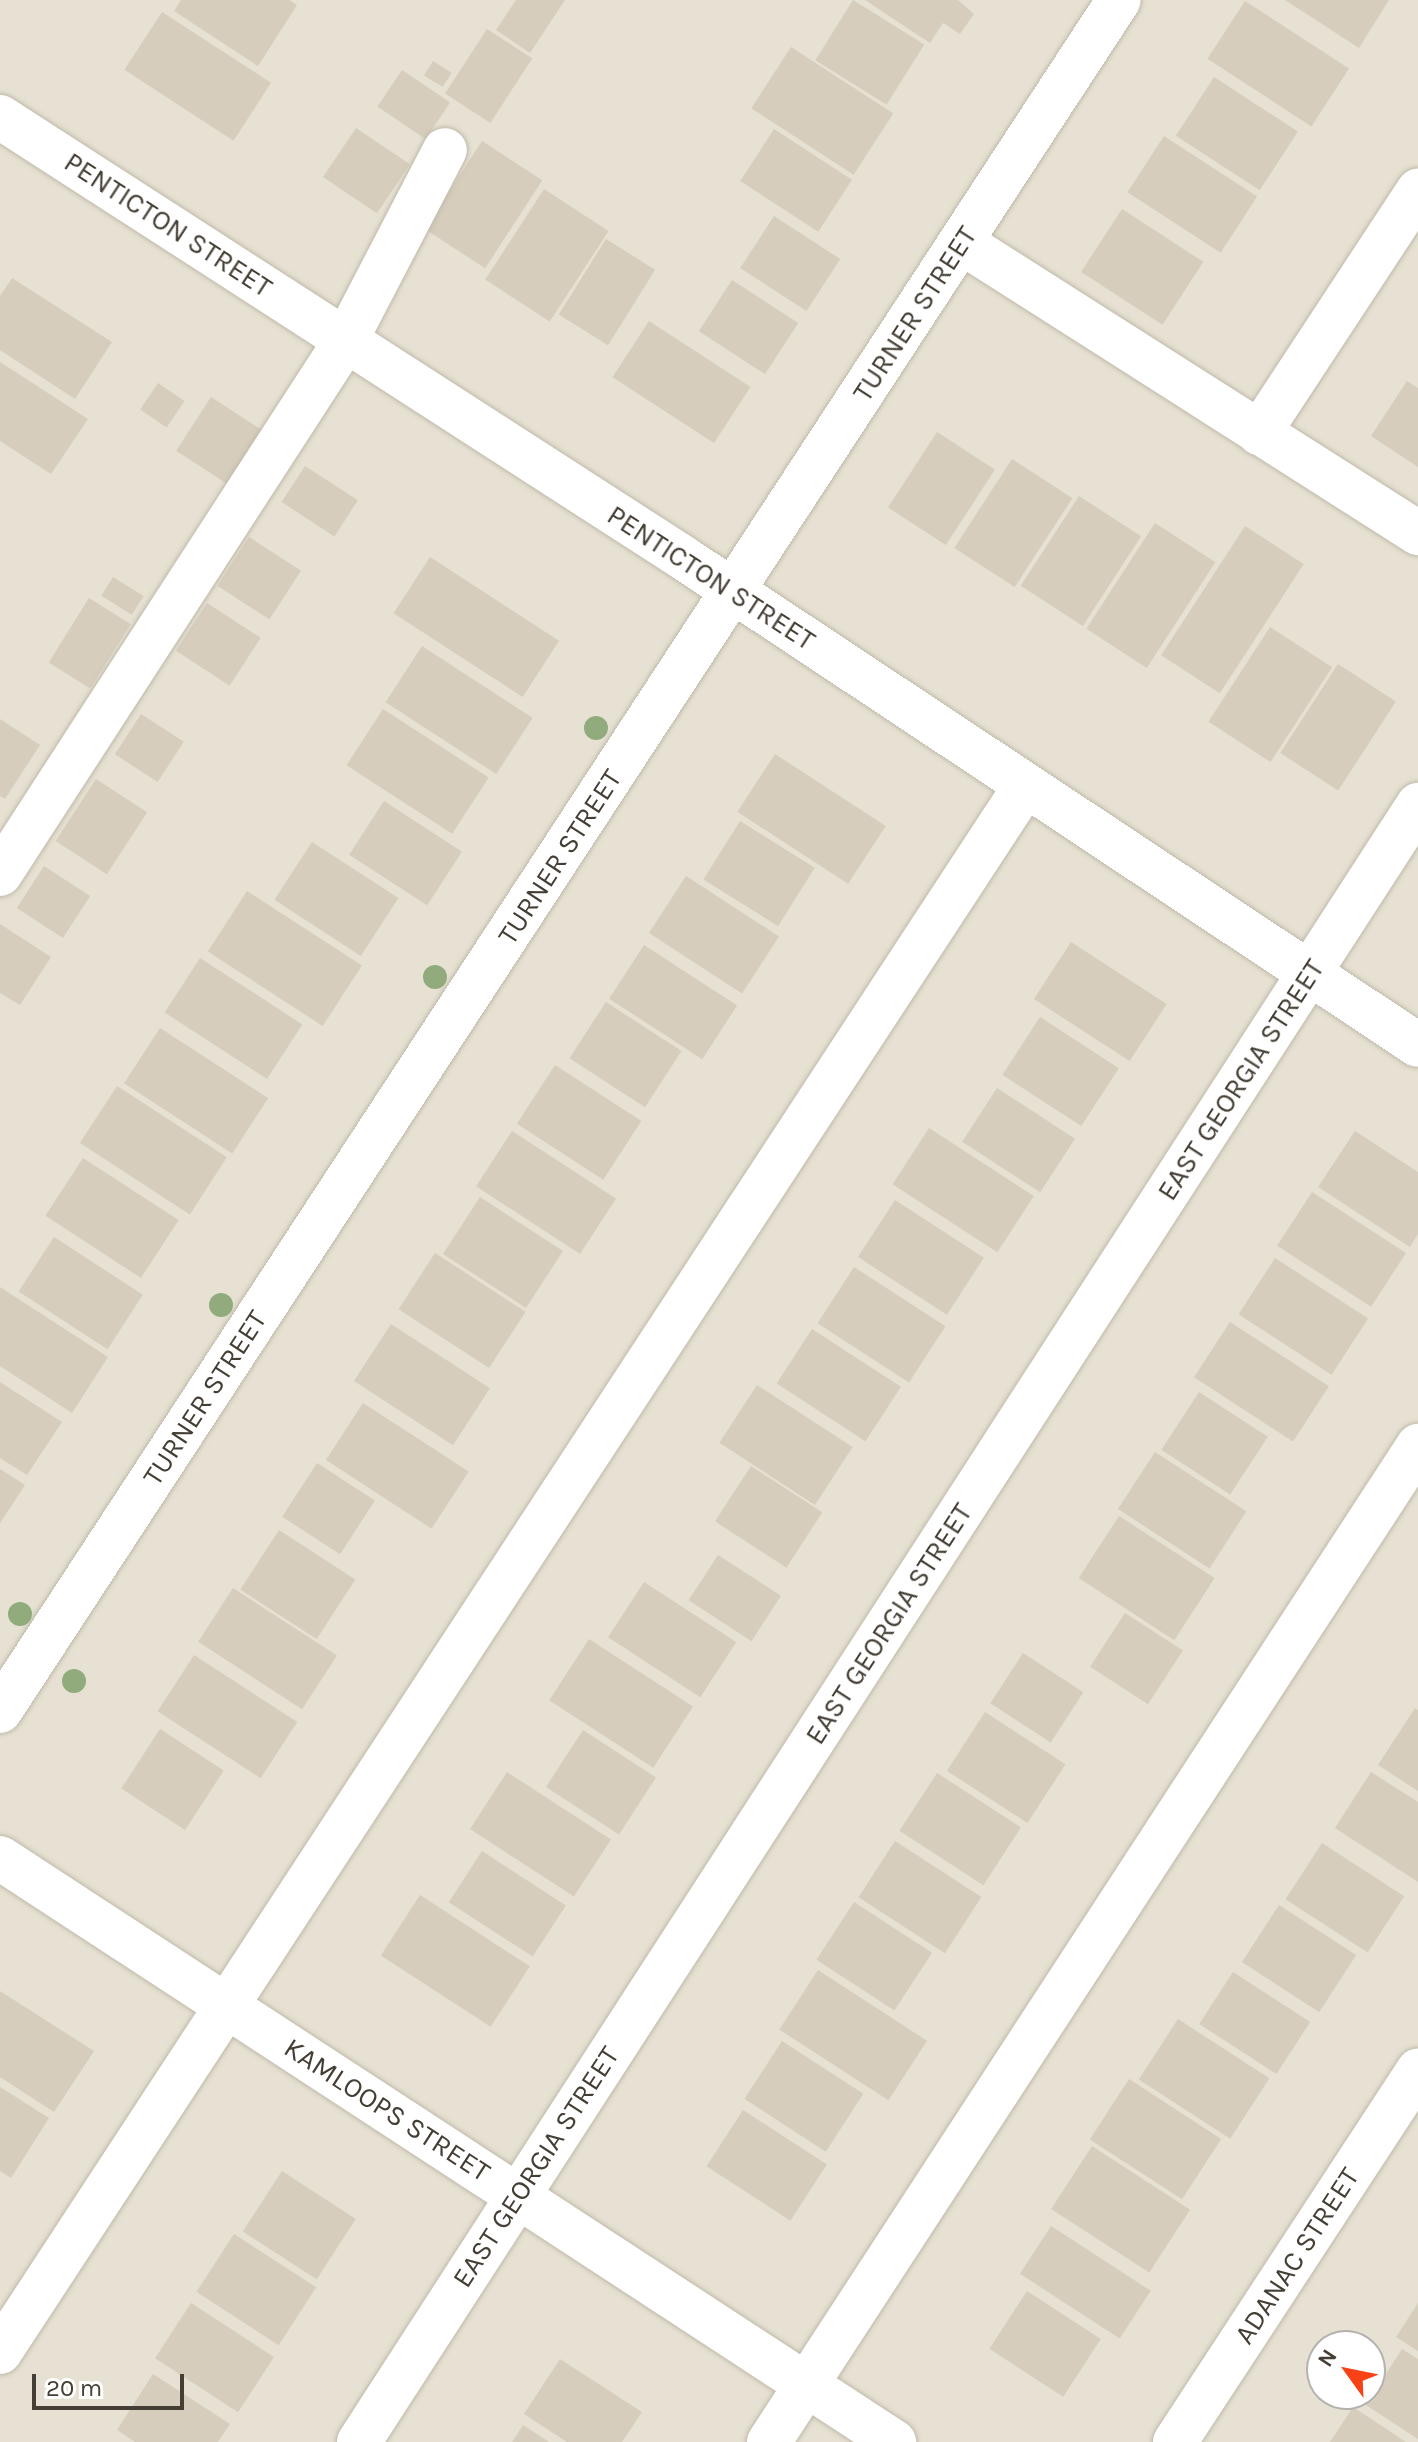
<!DOCTYPE html>
<html>
<head>
<meta charset="utf-8">
<style>
  body { margin:0 }
  #map { position:relative; width:1418px; height:2442px; overflow:hidden; background:#f2eee4; font-family:Karla,sans-serif }
  div>[style] { position:absolute }
  .residential>* { inset:0; background:#e6e1d2 }
  .building>* { inset:0; background:#d6cdbd; transform-origin:0 0 }
  .roads { filter:drop-shadow(0 0 2px #c0b9aa) drop-shadow(0 0 2px #c0b9aa) }
  .minor>* { height:44px; margin:-22px; padding:0 22px; transform-origin:22px; border-radius:22px; background:#fff }
  .trees>* { width:24px; height:24px; margin:-12px; border-radius:50%; background:#91ab7d }
  span { translate:-50% -50%; white-space:nowrap; text-align:center; line-height:1.15; -webkit-text-stroke:6px #fff; paint-order:stroke }
  .street-label { font-size:28px; color:#443e34 }
  .north { position:absolute; left:1306px; top:2330px; width:80px; height:80px; box-sizing:border-box; background:#fff; border:2px solid #b4b2ae; border-radius:50%; rotate:303deg; font-size:22px; font-weight:700; line-height:32px; text-align:center; color:#443e34 }
  .north::after { content:''; display:block; margin:auto; width:28px; height:36px; background:#f84115; clip-path:polygon(50% 0,100% 100%,50% 72%,0 100%) }
  .scale { position:absolute; left:32px; top:2374px; width:152px; height:36px; box-sizing:border-box; border:4px solid #443e34; border-top:0; padding-left:10px; font-size:24px; line-height:28px; white-space:nowrap; color:#443e34; -webkit-text-stroke:6px #fff; paint-order:stroke }
</style>
</head>
<body>
<div id="map">
  <div class="residential">
    <div style="clip-path:polygon(evenodd,0 0,1418px 0,1418px 2442px,0 2442px,0 0,1322px 2346px,1370px 2346px,1370px 2394px,1322px 2394px,1322px 2346px)"></div>
  </div>
  <div class="building">
    <div style="clip-path:polygon(181px 0,289px 0,297px 5px,258px 66px,174px 11px)"></div>
    <div style="clip-path:polygon(516px 0,565px 0,530px 53px,496px 30px)"></div>
    <div style="left:853px;top:0;width:84px;height:71px;rotate:32deg"></div>
    <div style="clip-path:polygon(865px 0,958px 0,974px 14px,960px 34px,943px 23px,930px 43px)"></div>
    <div style="clip-path:polygon(1285px 0,1389px 0,1359px 48px)"></div>
    <div style="left:1245px;top:1px;width:124px;height:69px;rotate:33deg"></div>
    <div style="left:162px;top:12px;width:130px;height:69px;rotate:33deg"></div>
    <div style="left:487px;top:29px;width:54px;height:77px;rotate:33deg"></div>
    <div style="left:791px;top:47px;width:122px;height:73px;rotate:33deg"></div>
    <div style="left:433px;top:61px;width:22px;height:17px;rotate:32deg"></div>
    <div style="left:402px;top:70px;width:58px;height:44px;rotate:34deg"></div>
    <div style="left:1214px;top:77px;width:100px;height:70px;rotate:33deg"></div>
    <div style="left:356px;top:128px;width:65px;height:59px;rotate:34deg"></div>
    <div style="left:774px;top:129px;width:93px;height:62px;rotate:33deg"></div>
    <div style="left:1164px;top:136px;width:111px;height:67px;rotate:33deg"></div>
    <div style="left:482px;top:141px;width:72px;height:105px;rotate:33deg"></div>
    <div style="left:544px;top:189px;width:77px;height:108px;rotate:33deg"></div>
    <div style="left:1122px;top:209px;width:97px;height:75px;rotate:33deg"></div>
    <div style="left:774px;top:216px;width:79px;height:62px;rotate:33deg"></div>
    <div style="left:606px;top:239px;width:58px;height:89px;rotate:32deg"></div>
    <div style="clip-path:polygon(12px 278px,112px 342px,75px 399px,0 350px,0 296px)"></div>
    <div style="left:732px;top:280px;width:79px;height:61px;rotate:33deg"></div>
    <div style="left:649px;top:321px;width:121px;height:67px;rotate:33deg"></div>
    <div style="clip-path:polygon(0 362px,88px 419px,51px 474px,0 441px)"></div>
    <div style="clip-path:polygon(1407px 381px,1418px 388px,1418px 467px,1371px 436px)"></div>
    <div style="left:158px;top:383px;width:32px;height:32px;rotate:34deg"></div>
    <div style="left:211px;top:397px;width:61px;height:64px;rotate:33deg"></div>
    <div style="left:937px;top:432px;width:69px;height:90px;rotate:33deg"></div>
    <div style="left:1012px;top:459px;width:72px;height:106px;rotate:33deg"></div>
    <div style="left:305px;top:466px;width:63px;height:43px;rotate:33deg"></div>
    <div style="left:1079px;top:496px;width:74px;height:107px;rotate:33deg"></div>
    <div style="left:1155px;top:523px;width:72px;height:126px;rotate:33deg"></div>
    <div style="left:1245px;top:526px;width:70px;height:154px;rotate:33deg"></div>
    <div style="left:249px;top:537px;width:62px;height:58px;rotate:33deg"></div>
    <div style="left:430px;top:557px;width:154px;height:67px;rotate:33deg"></div>
    <div style="left:113px;top:577px;width:36px;height:22px;rotate:32deg"></div>
    <div style="left:89px;top:598px;width:49px;height:76px;rotate:32deg"></div>
    <div style="left:207px;top:603px;width:64px;height:57px;rotate:33deg"></div>
    <div style="left:1270px;top:627px;width:74px;height:113px;rotate:33deg"></div>
    <div style="left:422px;top:646px;width:132px;height:67px;rotate:33deg"></div>
    <div style="left:1338px;top:664px;width:69px;height:106px;rotate:33deg"></div>
    <div style="left:383px;top:709px;width:126px;height:67px;rotate:33deg"></div>
    <div style="left:141px;top:714px;width:51px;height:48px;rotate:33deg"></div>
    <div style="clip-path:polygon(0 719px,40px 745px,5px 799px,0 796px)"></div>
    <div style="left:775px;top:754px;width:132px;height:69px;rotate:33deg"></div>
    <div style="left:96px;top:779px;width:61px;height:74px;rotate:33deg"></div>
    <div style="left:384px;top:801px;width:93px;height:64px;rotate:33deg"></div>
    <div style="left:740px;top:821px;width:88px;height:69px;rotate:32deg"></div>
    <div style="left:312px;top:842px;width:103px;height:69px;rotate:33deg"></div>
    <div style="left:44px;top:866px;width:55px;height:50px;rotate:33deg"></div>
    <div style="left:686px;top:876px;width:111px;height:68px;rotate:33deg"></div>
    <div style="left:247px;top:891px;width:137px;height:72px;rotate:33deg"></div>
    <div style="clip-path:polygon(0 924px,51px 957px,20px 1005px,0 993px)"></div>
    <div style="left:1071px;top:942px;width:114px;height:68px;rotate:33deg"></div>
    <div style="left:644px;top:945px;width:111px;height:64px;rotate:33deg"></div>
    <div style="left:200px;top:958px;width:122px;height:65px;rotate:33deg"></div>
    <div style="left:606px;top:1002px;width:90px;height:67px;rotate:33deg"></div>
    <div style="left:1040px;top:1017px;width:94px;height:69px;rotate:33deg"></div>
    <div style="left:160px;top:1028px;width:129px;height:66px;rotate:33deg"></div>
    <div style="left:555px;top:1065px;width:103px;height:70px;rotate:33deg"></div>
    <div style="left:117px;top:1086px;width:131px;height:68px;rotate:33deg"></div>
    <div style="left:997px;top:1088px;width:93px;height:64px;rotate:33deg"></div>
    <div style="left:929px;top:1128px;width:125px;height:67px;rotate:33deg"></div>
    <div style="left:512px;top:1131px;width:124px;height:66px;rotate:33deg"></div>
    <div style="clip-path:polygon(1355px 1131px,1418px 1172px,1418px 1234px,1410px 1247px,1318px 1187px)"></div>
    <div style="left:83px;top:1158px;width:114px;height:69px;rotate:33deg"></div>
    <div style="left:1312px;top:1192px;width:112px;height:64px;rotate:33deg"></div>
    <div style="left:480px;top:1197px;width:99px;height:68px;rotate:33deg"></div>
    <div style="left:895px;top:1200px;width:106px;height:68px;rotate:33deg"></div>
    <div style="left:54px;top:1237px;width:106px;height:65px;rotate:33deg"></div>
    <div style="left:435px;top:1253px;width:108px;height:67px;rotate:33deg"></div>
    <div style="left:1275px;top:1258px;width:111px;height:67px;rotate:33deg"></div>
    <div style="left:854px;top:1267px;width:109px;height:67px;rotate:33deg"></div>
    <div style="clip-path:polygon(0 1287px,108px 1357px,72px 1413px,0 1366px)"></div>
    <div style="left:1230px;top:1322px;width:118px;height:66px;rotate:33deg"></div>
    <div style="left:391px;top:1324px;width:118px;height:68px;rotate:33deg"></div>
    <div style="left:812px;top:1329px;width:106px;height:65px;rotate:33deg"></div>
    <div style="clip-path:polygon(0 1382px,62px 1422px,27px 1475px,0 1458px)"></div>
    <div style="left:757px;top:1385px;width:114px;height:69px;rotate:33deg"></div>
    <div style="left:1199px;top:1392px;width:82px;height:69px;rotate:33deg"></div>
    <div style="left:363px;top:1403px;width:126px;height:68px;rotate:33deg"></div>
    <div style="left:1155px;top:1452px;width:109px;height:68px;rotate:33deg"></div>
    <div style="left:317px;top:1463px;width:69px;height:64px;rotate:33deg"></div>
    <div style="left:751px;top:1466px;width:85px;height:66px;rotate:33deg"></div>
    <div style="clip-path:polygon(0 1469px,25px 1485px,0 1523px)"></div>
    <div style="left:1119px;top:1516px;width:114px;height:74px;rotate:33deg"></div>
    <div style="left:279px;top:1530px;width:91px;height:71px;rotate:33deg"></div>
    <div style="left:718px;top:1555px;width:75px;height:54px;rotate:33deg"></div>
    <div style="left:644px;top:1582px;width:110px;height:66px;rotate:33deg"></div>
    <div style="left:233px;top:1588px;width:124px;height:64px;rotate:33deg"></div>
    <div style="left:1125px;top:1613px;width:69px;height:64px;rotate:33deg"></div>
    <div style="left:589px;top:1639px;width:124px;height:73px;rotate:33deg"></div>
    <div style="left:1023px;top:1653px;width:72px;height:60px;rotate:33deg"></div>
    <div style="left:194px;top:1655px;width:123px;height:67px;rotate:33deg"></div>
    <div style="clip-path:polygon(1415px 1708px,1418px 1710px,1418px 1791px,1378px 1765px)"></div>
    <div style="left:985px;top:1712px;width:96px;height:70px;rotate:33deg"></div>
    <div style="left:160px;top:1729px;width:76px;height:71px;rotate:33deg"></div>
    <div style="left:583px;top:1730px;width:87px;height:68px;rotate:33deg"></div>
    <div style="left:507px;top:1772px;width:124px;height:68px;rotate:33deg"></div>
    <div style="clip-path:polygon(1371px 1772px,1418px 1802px,1418px 1882px,1335px 1828px)"></div>
    <div style="left:937px;top:1773px;width:100px;height:69px;rotate:33deg"></div>
    <div style="left:895px;top:1841px;width:103px;height:67px;rotate:33deg"></div>
    <div style="left:1322px;top:1843px;width:98px;height:67px;rotate:33deg"></div>
    <div style="left:482px;top:1851px;width:100px;height:61px;rotate:33deg"></div>
    <div style="left:420px;top:1895px;width:131px;height:72px;rotate:33deg"></div>
    <div style="left:854px;top:1902px;width:93px;height:69px;rotate:33deg"></div>
    <div style="left:1279px;top:1905px;width:92px;height:68px;rotate:33deg"></div>
    <div style="left:818px;top:1970px;width:130px;height:71px;rotate:33deg"></div>
    <div style="left:1233px;top:1972px;width:92px;height:62px;rotate:33deg"></div>
    <div style="clip-path:polygon(0 1991px,94px 2051px,54px 2112px,0 2077px)"></div>
    <div style="left:1178px;top:2019px;width:109px;height:72px;rotate:33deg"></div>
    <div style="left:782px;top:2041px;width:97px;height:69px;rotate:33deg"></div>
    <div style="left:1129px;top:2079px;width:110px;height:72px;rotate:33deg"></div>
    <div style="clip-path:polygon(0 2087px,49px 2118px,11px 2178px,0 2171px)"></div>
    <div style="left:743px;top:2110px;width:100px;height:67px;rotate:33deg"></div>
    <div style="left:1092px;top:2146px;width:117px;height:75px;rotate:33deg"></div>
    <div style="left:282px;top:2171px;width:88px;height:72px;rotate:33deg"></div>
    <div style="left:1051px;top:2226px;width:119px;height:57px;rotate:33deg"></div>
    <div style="left:234px;top:2234px;width:98px;height:69px;rotate:33deg"></div>
    <div style="left:1027px;top:2291px;width:88px;height:69px;rotate:33deg"></div>
    <div style="left:191px;top:2303px;width:99px;height:66px;rotate:33deg"></div>
    <div style="clip-path:polygon(1418px 2303px,1418px 2351px,1396px 2337px)"></div>
    <div style="clip-path:polygon(1402px 2349px,1418px 2359px,1418px 2439px,1366px 2405px)"></div>
    <div style="clip-path:polygon(560px 2359px,642px 2412px,622px 2442px,567px 2442px,524px 2414px)"></div>
    <div style="clip-path:polygon(153px 2374px,230px 2424px,218px 2442px,135px 2442px,117px 2430px)"></div>
    <div style="clip-path:polygon(1353px 2407px,1406px 2442px,1330px 2442px)"></div>
    <div style="clip-path:polygon(523px 2425px,549px 2442px,512px 2442px)"></div>
  </div>
  <div class="roads">
    <div class="minor">
      <div style="left:0;top:117px;width:815px;rotate:32.83deg"></div>
      <div style="left:685px;top:559px;width:879px;rotate:33.55deg"></div>
      <div style="left:961px;top:242px;width:542px;rotate:32.49deg"></div>
      <div style="left:1259px;top:433px;width:290px;rotate:-56.7deg"></div>
      <div style="left:0;top:874px;width:636px;rotate:-57.06deg"></div>
      <div style="left:346px;top:340px;width:214px;rotate:-62.5deg"></div>
      <div style="left:0;top:1711px;width:2044px;rotate:-56.82deg"></div>
      <div style="left:0;top:1858px;width:1068px;rotate:33.15deg"></div>
      <div style="left:0;top:2352px;width:1869px;rotate:-56.79deg"></div>
      <div style="left:359px;top:2442px;width:1950px;rotate:-57.1deg"></div>
      <div style="left:769px;top:2442px;width:1189px;rotate:-56.91deg"></div>
      <div style="left:1175px;top:2442px;width:444px;rotate:-56.8deg"></div>
    </div>
  </div>
  <div class="trees">
    <div style="left:596px;top:728px"></div>
    <div style="left:435px;top:977px"></div>
    <div style="left:221px;top:1305px"></div>
    <div style="left:20px;top:1614px"></div>
    <div style="left:74px;top:1681px"></div>
  </div>
  <div class="street-label">
    <span style="left:168px;top:225px;rotate:33deg">PENTICTON STREET</span>
    <span style="left:915px;top:314px;rotate:-57deg">TURNER STREET</span>
    <span style="left:711px;top:578px;rotate:33deg">PENTICTON STREET</span>
    <span style="left:560px;top:857px;rotate:-57deg">TURNER STREET</span>
    <span style="left:1241px;top:1080px;rotate:-57deg">EAST GEORGIA STREET</span>
    <span style="left:205px;top:1398px;rotate:-57deg">TURNER STREET</span>
    <span style="left:889px;top:1624px;rotate:-57deg">EAST GEORGIA STREET</span>
    <span style="left:387px;top:2110px;rotate:33deg">KAMLOOPS STREET</span>
    <span style="left:536px;top:2167px;rotate:-57deg">EAST GEORGIA STREET</span>
    <span style="left:1297px;top:2256px;rotate:-57deg">ADANAC STREET</span>
  </div>
  <div class="north">N</div>
  <div class="scale">20 m</div>
</div>
</body>
</html>
